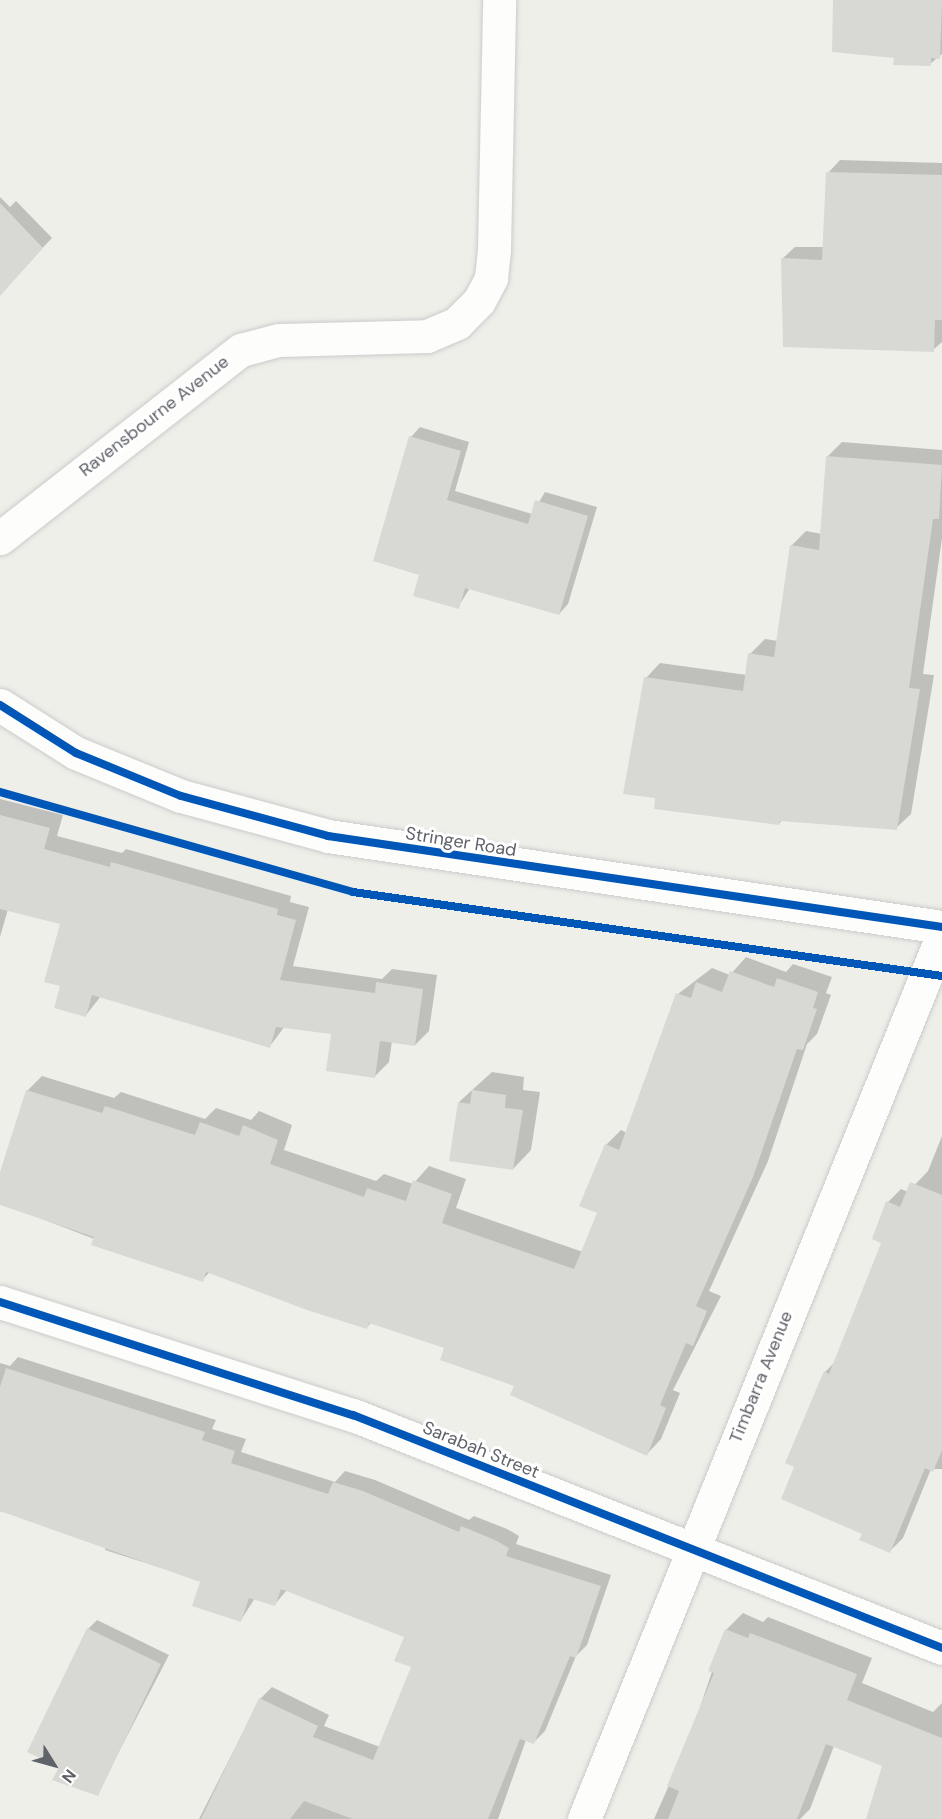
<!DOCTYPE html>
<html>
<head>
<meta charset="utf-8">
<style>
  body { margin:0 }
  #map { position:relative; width:942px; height:1819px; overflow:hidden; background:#efefea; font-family:"DM Sans",sans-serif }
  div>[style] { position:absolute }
  .shadow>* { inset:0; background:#0003 }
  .building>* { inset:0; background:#d8d8d5 }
  .roads { filter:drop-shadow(0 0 2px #cbcbcb) drop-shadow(0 0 2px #cbcbcb) }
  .minor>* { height:33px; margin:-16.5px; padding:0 16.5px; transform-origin:16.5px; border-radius:16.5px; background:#fdfdfc }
  .cycleway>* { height:8px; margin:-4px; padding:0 4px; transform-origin:4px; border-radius:4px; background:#0057b8 }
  span { translate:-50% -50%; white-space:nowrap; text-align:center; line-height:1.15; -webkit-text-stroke:6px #fff; paint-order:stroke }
  .street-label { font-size:18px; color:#5f6268 }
  .north { position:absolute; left:24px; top:1735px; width:60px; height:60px; -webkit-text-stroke:4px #fff; paint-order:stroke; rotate:127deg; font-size:16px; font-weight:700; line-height:24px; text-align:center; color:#5f6268 }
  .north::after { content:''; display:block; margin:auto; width:21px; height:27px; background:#5f6268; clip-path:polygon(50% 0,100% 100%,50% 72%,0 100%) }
</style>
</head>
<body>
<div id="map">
  <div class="shadow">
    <div style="clip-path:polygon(835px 0,942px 0,942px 54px,930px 64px,895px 57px)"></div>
    <div style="clip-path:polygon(840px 160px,942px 163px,942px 342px,933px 350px,782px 259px,795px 247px,825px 247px,828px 173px)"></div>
    <div style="clip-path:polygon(0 197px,10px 207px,16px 201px,52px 238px,0 293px)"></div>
    <div style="clip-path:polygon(420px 427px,469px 442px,455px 491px,532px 514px,545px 492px,597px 507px,568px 604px,559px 614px,470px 588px,458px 607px,421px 574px,411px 437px)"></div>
    <div style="clip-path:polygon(842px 442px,942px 450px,942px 538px,923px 674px,934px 675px,911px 814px,896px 828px,783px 819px,779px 824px,657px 797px,646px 678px,660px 663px,747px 675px,750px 654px,765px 639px,778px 641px,791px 546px,806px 531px,822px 534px,827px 457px)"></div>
    <div style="clip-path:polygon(0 799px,63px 815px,57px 836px,122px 853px,126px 849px,291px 896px,290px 902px,309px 907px,293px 966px,382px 979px,392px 969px,437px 975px,429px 1031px,415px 1045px,392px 1041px,389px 1062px,375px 1076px,333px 1033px,285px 1026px,270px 1046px,101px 996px,86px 1015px,62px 985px,62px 923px,8px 909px,0 937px)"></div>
    <div style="clip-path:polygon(746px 957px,786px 972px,793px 964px,832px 977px,826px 993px,831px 995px,817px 1034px,807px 1044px,768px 1161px,709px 1291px,721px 1296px,673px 1390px,680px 1393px,661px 1439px,647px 1454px,446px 1347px,372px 1322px,367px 1327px,210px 1272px,202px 1280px,0 1203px,0 1177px,27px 1091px,42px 1076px,114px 1098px,121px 1092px,205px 1119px,216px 1108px,251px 1120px,259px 1111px,292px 1125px,284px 1150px,376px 1181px,384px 1174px,413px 1184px,429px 1166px,466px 1179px,456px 1208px,583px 1252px,599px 1212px,606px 1145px,621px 1130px,627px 1133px,678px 994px,712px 968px,730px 975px)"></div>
    <div style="clip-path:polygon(492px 1072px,524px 1077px,523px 1090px,540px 1092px,531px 1150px,513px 1169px,459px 1102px)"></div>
    <div style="clip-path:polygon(942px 1136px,942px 1469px,931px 1469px,903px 1538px,890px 1551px,796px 1466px,825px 1372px,836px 1361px,883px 1242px,888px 1202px,901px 1189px,908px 1192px,928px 1171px)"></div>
    <div style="clip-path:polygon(18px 1357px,216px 1420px,212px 1429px,246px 1439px,241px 1452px,335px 1482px,345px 1471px,375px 1480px,469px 1520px,474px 1516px,507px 1529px,519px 1536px,516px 1544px,611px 1575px,587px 1645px,576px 1656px,545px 1731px,534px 1742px,526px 1740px,498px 1819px,199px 1819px,260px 1699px,272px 1687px,329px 1715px,324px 1726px,380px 1747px,413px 1666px,406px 1636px,287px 1590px,275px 1604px,255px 1598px,241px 1620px,202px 1581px,105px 1550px,107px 1543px,0 1511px,0 1363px,10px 1366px)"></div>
    <div style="clip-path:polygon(743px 1613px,763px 1622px,768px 1617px,872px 1658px,862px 1683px,933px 1712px,942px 1703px,942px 1819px,867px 1819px,884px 1765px,834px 1746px,810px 1809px,800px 1819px,654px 1819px,689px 1740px,726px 1630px)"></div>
    <div style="clip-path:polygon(97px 1620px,169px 1655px,97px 1794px,61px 1767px,88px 1629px)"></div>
  </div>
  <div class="building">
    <div style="clip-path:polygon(833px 0,942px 0,940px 59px,931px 58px,931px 66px,893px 65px,894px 58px,832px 52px)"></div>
    <div style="clip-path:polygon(826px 172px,942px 175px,942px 320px,935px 320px,934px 352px,783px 347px,781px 258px,822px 260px)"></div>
    <div style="clip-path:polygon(0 203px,43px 248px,0 296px)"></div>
    <div style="clip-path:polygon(409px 436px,461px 451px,447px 500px,528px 524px,535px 500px,588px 516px,559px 615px,465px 588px,459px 609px,413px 596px,419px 575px,373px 561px)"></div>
    <div style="clip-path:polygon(826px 456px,942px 465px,939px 519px,933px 519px,909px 688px,920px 689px,897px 830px,780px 821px,779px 825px,654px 809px,655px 798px,623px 794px,644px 677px,743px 691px,748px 653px,774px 657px,790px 545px,819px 550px)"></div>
    <div style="clip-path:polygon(0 815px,50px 828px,44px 849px,110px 867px,111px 862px,278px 909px,277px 915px,296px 920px,280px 980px,375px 993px,376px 982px,423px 989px,415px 1046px,380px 1041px,375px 1078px,326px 1071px,331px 1034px,276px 1027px,270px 1048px,92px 995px,86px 1017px,54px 1008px,60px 986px,44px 982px,60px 924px,0 909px)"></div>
    <div style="clip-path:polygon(730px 971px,774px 987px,777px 978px,818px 992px,813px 1008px,817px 1009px,803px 1050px,797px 1049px,753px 1177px,696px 1306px,707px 1311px,693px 1346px,686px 1343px,660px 1405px,666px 1408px,647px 1456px,510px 1395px,514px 1386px,440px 1360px,444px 1348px,369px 1323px,367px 1329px,307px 1310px,206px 1272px,203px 1282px,91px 1245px,94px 1237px,0 1205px,0 1172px,26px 1090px,102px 1113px,105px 1106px,195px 1135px,200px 1122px,239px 1136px,243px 1125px,278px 1140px,270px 1164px,364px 1197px,367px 1188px,406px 1201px,413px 1180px,452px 1194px,442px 1223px,574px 1269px,597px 1213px,579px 1206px,605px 1144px,619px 1150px,676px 993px,691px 998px,696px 982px,722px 992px)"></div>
    <div style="clip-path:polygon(472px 1090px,506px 1095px,505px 1108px,523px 1110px,513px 1170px,449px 1161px,458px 1102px,470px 1104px)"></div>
    <div style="clip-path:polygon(910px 1182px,942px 1195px,942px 1450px,933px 1472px,925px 1468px,890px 1553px,859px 1540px,862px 1534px,781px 1499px,794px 1467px,785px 1463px,824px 1371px,829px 1374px,881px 1243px,872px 1239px,886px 1201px,900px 1207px)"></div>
    <div style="clip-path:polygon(6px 1368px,205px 1432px,202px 1440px,235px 1451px,231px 1463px,328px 1494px,333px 1482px,363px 1491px,459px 1532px,461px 1526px,495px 1540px,509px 1548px,506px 1556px,601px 1586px,576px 1658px,570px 1656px,534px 1744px,520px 1739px,488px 1819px,353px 1819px,304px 1801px,290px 1819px,201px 1819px,259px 1698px,318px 1726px,313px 1737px,373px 1760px,411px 1667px,394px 1661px,404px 1637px,281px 1589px,275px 1606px,249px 1598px,241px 1622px,192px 1606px,200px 1582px,0 1511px,0 1387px)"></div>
    <div style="clip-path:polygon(87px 1628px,161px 1664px,98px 1796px,52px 1780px,59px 1767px,27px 1752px)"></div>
    <div style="clip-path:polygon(725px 1629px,748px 1638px,750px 1633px,857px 1674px,847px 1700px,942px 1738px,942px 1819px,866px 1819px,882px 1766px,826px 1744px,797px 1819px,668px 1819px,679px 1791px,667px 1786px,714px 1673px,708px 1671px)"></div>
  </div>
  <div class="roads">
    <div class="minor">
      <div style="left:0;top:538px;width:306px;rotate:-38deg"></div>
      <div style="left:241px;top:350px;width:39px;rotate:-15deg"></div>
      <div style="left:279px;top:340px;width:148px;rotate:-1.5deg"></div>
      <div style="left:427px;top:336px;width:33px;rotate:-23deg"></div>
      <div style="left:457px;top:323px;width:31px;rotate:-45deg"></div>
      <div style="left:479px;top:301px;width:26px;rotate:-62deg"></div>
      <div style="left:491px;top:278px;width:29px;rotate:-84deg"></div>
      <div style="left:494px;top:249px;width:249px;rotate:-88.8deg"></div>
      <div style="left:0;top:705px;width:90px;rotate:32.3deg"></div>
      <div style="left:76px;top:753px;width:113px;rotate:22.3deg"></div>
      <div style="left:181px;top:796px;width:152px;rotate:15.2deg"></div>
      <div style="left:328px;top:836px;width:621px;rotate:8.43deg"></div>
      <div style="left:0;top:1302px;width:371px;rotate:17.8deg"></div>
      <div style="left:353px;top:1415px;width:633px;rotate:21.58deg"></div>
      <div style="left:584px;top:1819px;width:953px;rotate:-67.93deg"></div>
    </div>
  </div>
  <div class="cycleway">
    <div style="left:0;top:705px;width:90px;rotate:32.3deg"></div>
    <div style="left:76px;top:753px;width:113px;rotate:22.3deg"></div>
    <div style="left:181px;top:796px;width:152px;rotate:15.2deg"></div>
    <div style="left:328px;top:836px;width:621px;rotate:8.43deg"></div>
    <div style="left:0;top:792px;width:367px;rotate:15.8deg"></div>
    <div style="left:353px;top:892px;width:595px;rotate:8.12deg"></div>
    <div style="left:0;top:1302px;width:371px;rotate:17.8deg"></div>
    <div style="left:353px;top:1415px;width:633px;rotate:21.58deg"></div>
  </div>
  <div class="street-label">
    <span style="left:154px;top:416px;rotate:-38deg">Ravensbourne Avenue</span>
    <span style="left:461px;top:842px;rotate:9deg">Stringer Road</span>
    <span style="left:761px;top:1377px;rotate:-68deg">Timbarra Avenue</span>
    <span style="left:481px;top:1450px;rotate:22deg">Sarabah Street</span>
  </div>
  <div class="north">N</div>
</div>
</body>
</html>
